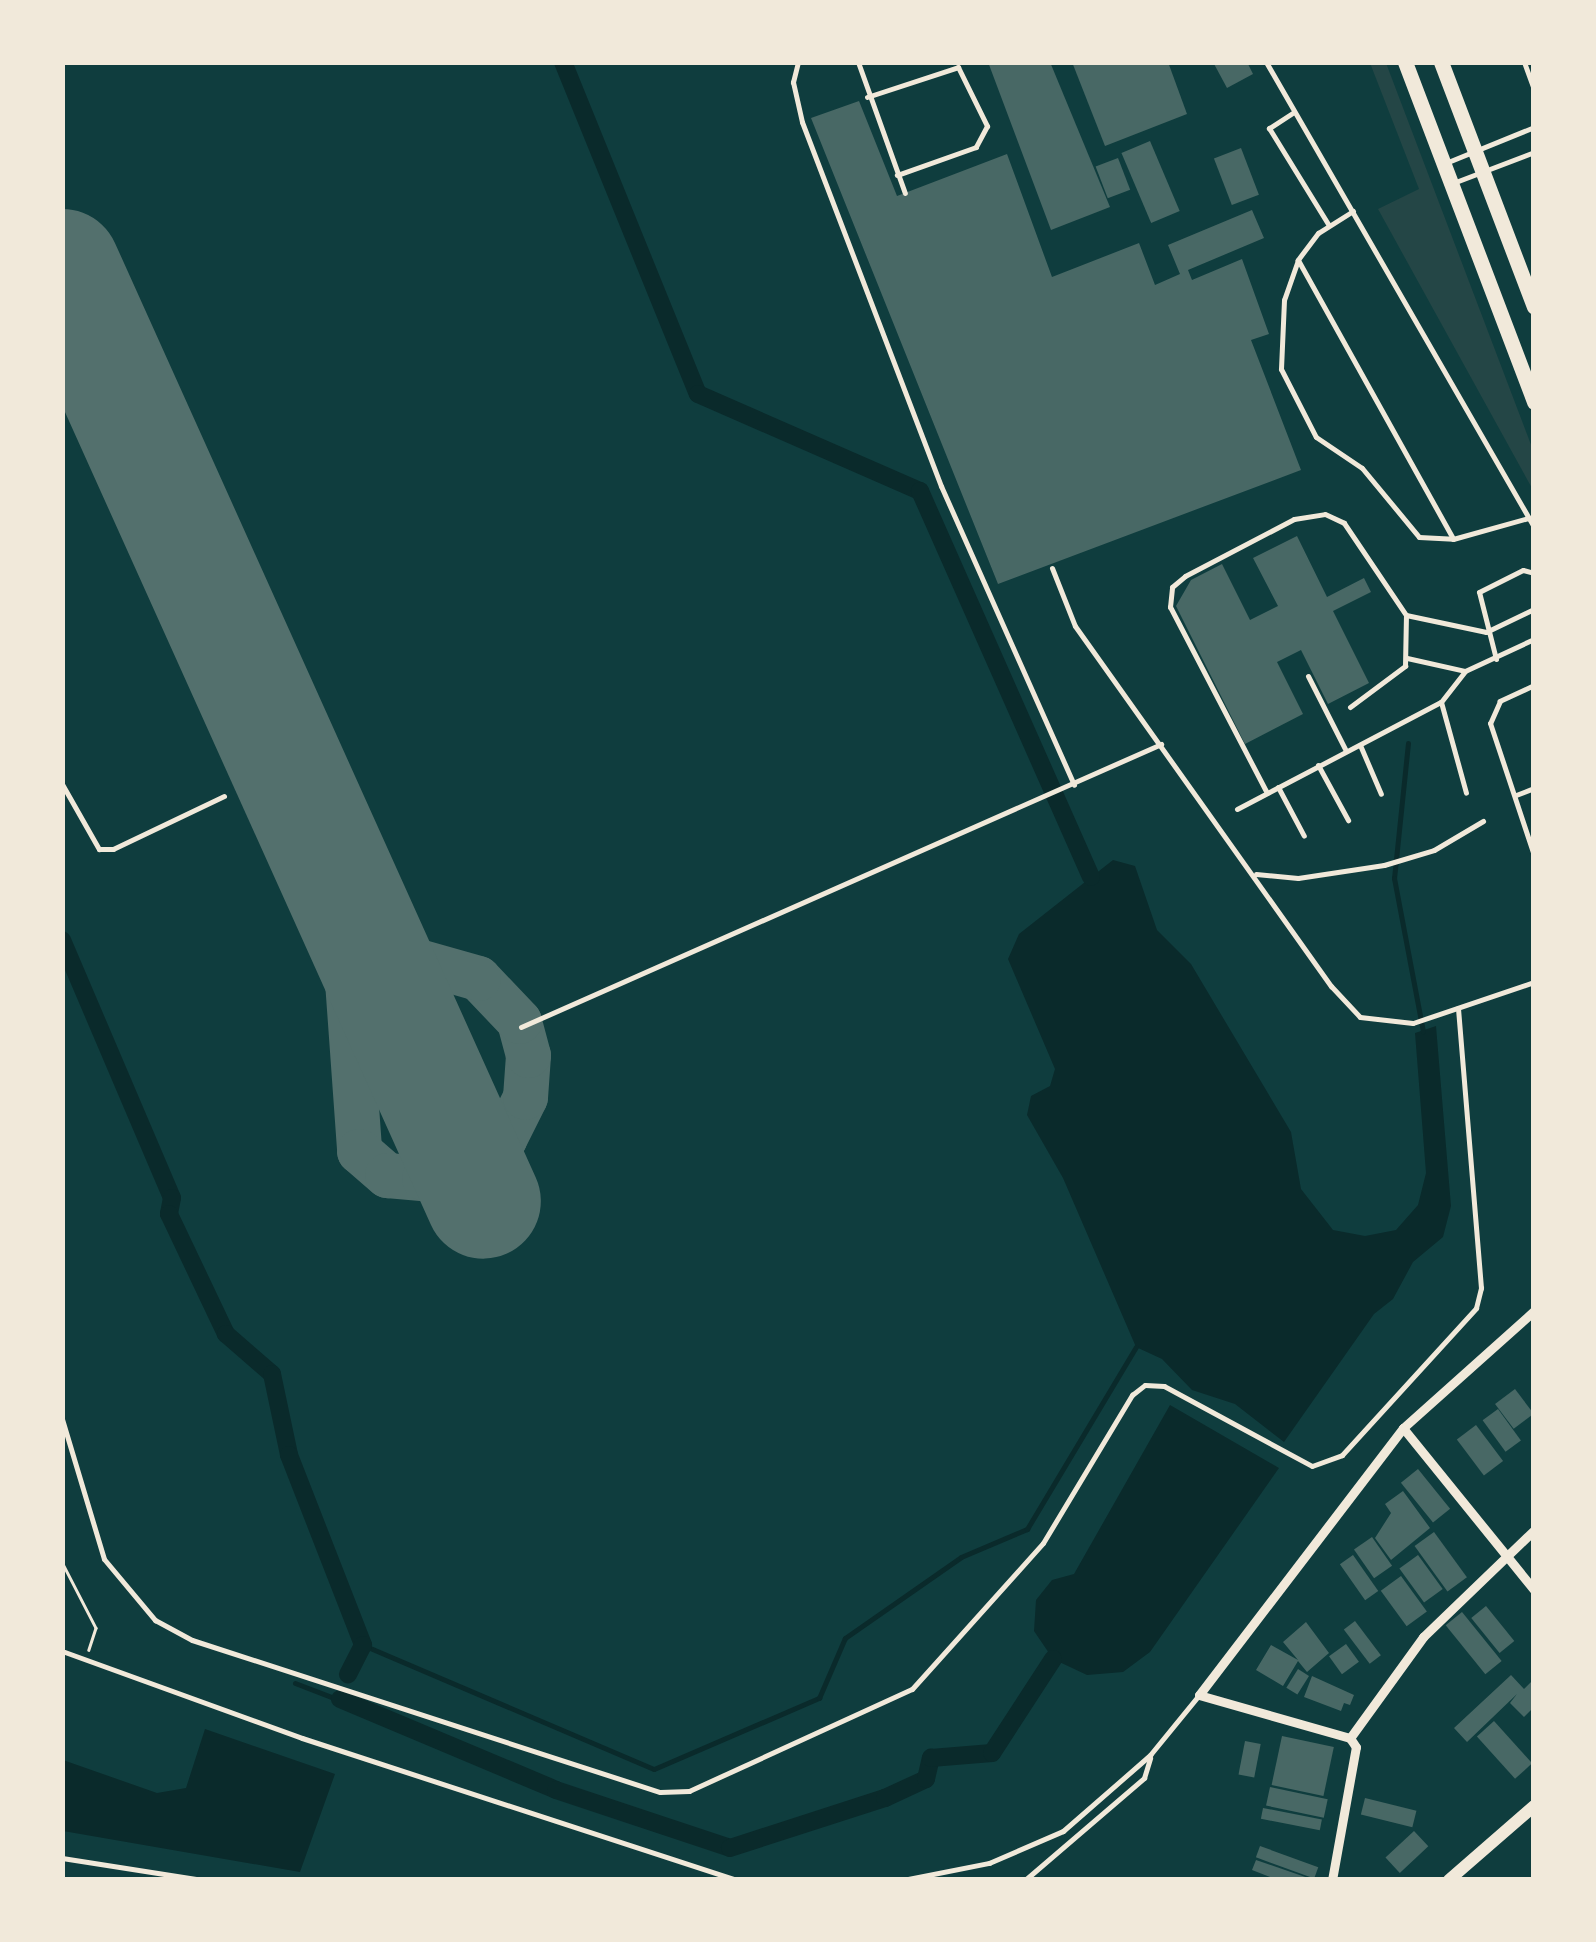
<!DOCTYPE html>
<html>
<head>
<meta charset="utf-8">
<style>
  body { margin:0 }
  #map { position:relative; width:1596px; height:1942px; overflow:hidden; background:#0f3d3e; font-family:Poppins,sans-serif }
  div>[style] { position:absolute }
  .green>* { inset:0; background:#244646 }
  .water>* { inset:0; background:#0a2a2b }
  .stream>* { height:5px; margin:-2.5px; padding:0 2.5px; transform-origin:2.5px; border-radius:2.5px; background:#0a2a2b }
  .canal>* { height:18px; margin:-9px; padding:0 9px; transform-origin:9px; border-radius:9px; background:#0a2a2b }
  .taxiway>* { height:45px; margin:-22.5px; padding:0 22.5px; transform-origin:22.5px; border-radius:22.5px; background:#53706d }
  .runway>* { height:115px; margin:-57.5px; padding:0 57.5px; transform-origin:57.5px; border-radius:57.5px; background:#53706d }
  .building>* { inset:0; background:#486865; transform-origin:0 0 }
  .path>* { height:2.5px; margin:-1.25px; padding:0 1.25px; transform-origin:1.25px; border-radius:1.25px; background:#f1e9da }
  .service>* { height:5px; margin:-2.5px; padding:0 2.5px; transform-origin:2.5px; border-radius:2.5px; background:#f1e9da }
  .minor>* { height:9px; margin:-4.5px; padding:0 4.5px; transform-origin:4.5px; border-radius:4.5px; background:#f1e9da }
  .secondary>* { height:12px; margin:-6px; padding:0 6px; transform-origin:6px; border-radius:6px; background:#f1e9da }
  .trunk>* { height:15px; margin:-7.5px; padding:0 7.5px; transform-origin:7.5px; border-radius:7.5px; background:#f1e9da }
  span { translate:-50% -50%; white-space:nowrap; text-align:center; line-height:1.15; -webkit-text-stroke:10px #f1e9da; paint-order:stroke }
  .frame { position:absolute; inset:0; border:65px solid #f1e9da; pointer-events:none }
</style>
</head>
<body>
<div id="map">
  <div class="green">
    <div style="clip-path:polygon(1370px 63px,1386px 63px,1533px 450px,1533px 490px,1378px 209px,1419px 189px)"></div>
  </div>
  <div class="water">
    <div style="clip-path:polygon(1113px 860px,1135px 866px,1157px 930px,1191px 964px,1291px 1132px,1301px 1189px,1333px 1230px,1365px 1236px,1396px 1230px,1418px 1205px,1426px 1173px,1415px 1033px,1436px 1026px,1451px 1206px,1443px 1237px,1413px 1262px,1393px 1299px,1374px 1314px,1284px 1442px,1235px 1404px,1192px 1390px,1162px 1359px,1136px 1347px,1063px 1178px,1027px 1115px,1031px 1096px,1050px 1086px,1055px 1069px,1008px 959px,1019px 934px)"></div>
    <div style="clip-path:polygon(1170px 1405px,1279px 1468px,1150px 1652px,1123px 1672px,1087px 1675px,1053px 1659px,1034px 1631px,1036px 1600px,1052px 1580px,1074px 1574px)"></div>
    <div style="clip-path:polygon(205px 1729px,335px 1774px,300px 1872px,63px 1831px,63px 1760px,157px 1793px,186px 1788px)"></div>
  </div>
  <div class="stream">
    <div style="left:1408px;top:743px;width:136px;rotate:95.9deg"></div>
    <div style="left:1394px;top:878px;width:156px;rotate:79.3deg"></div>
    <div style="left:363px;top:1645px;width:316px;rotate:23.1deg"></div>
    <div style="left:654px;top:1769px;width:180px;rotate:-23.3deg"></div>
    <div style="left:819px;top:1698px;width:65px;rotate:-66.6deg"></div>
    <div style="left:845px;top:1638px;width:141px;rotate:-34.9deg"></div>
    <div style="left:961px;top:1557px;width:72px;rotate:-23deg"></div>
    <div style="left:1027px;top:1529px;width:212px;rotate:-59.1deg"></div>
    <div style="left:295px;top:1683px;width:47px;rotate:21.1deg"></div>
  </div>
  <div class="canal">
    <div style="left:563px;top:62px;width:358px;rotate:67.9deg"></div>
    <div style="left:698px;top:394px;width:242px;rotate:23.6deg"></div>
    <div style="left:920px;top:491px;width:422px;rotate:66.1deg"></div>
    <div style="left:62px;top:940px;width:280px;rotate:66.9deg"></div>
    <div style="left:172px;top:1198px;width:16px;rotate:101deg"></div>
    <div style="left:169px;top:1214px;width:133px;rotate:64.6deg"></div>
    <div style="left:226px;top:1334px;width:61px;rotate:41deg"></div>
    <div style="left:272px;top:1374px;width:83px;rotate:78.1deg"></div>
    <div style="left:289px;top:1455px;width:204px;rotate:68.7deg"></div>
    <div style="left:363px;top:1645px;width:33px;rotate:117deg"></div>
    <div style="left:340px;top:1699px;width:234px;rotate:22.8deg"></div>
    <div style="left:556px;top:1790px;width:183px;rotate:18.4deg"></div>
    <div style="left:730px;top:1848px;width:163px;rotate:-17.9deg"></div>
    <div style="left:885px;top:1798px;width:45px;rotate:-24.9deg"></div>
    <div style="left:926px;top:1779px;width:22px;rotate:-77deg"></div>
    <div style="left:931px;top:1758px;width:61px;rotate:-4.7deg"></div>
    <div style="left:992px;top:1753px;width:112px;rotate:-57deg"></div>
  </div>
  <div class="taxiway">
    <div style="left:62px;top:358px;width:48px;rotate:-70.4deg"></div>
    <div style="left:78px;top:313px;width:28px;rotate:-103deg"></div>
    <div style="left:62px;top:379px;width:39px;rotate:13deg"></div>
    <div style="left:100px;top:388px;width:42px;rotate:43.1deg"></div>
    <div style="left:340px;top:883px;width:269px;rotate:85.9deg"></div>
    <div style="left:359px;top:1151px;width:37px;rotate:41deg"></div>
    <div style="left:387px;top:1175px;width:37px;rotate:5deg"></div>
    <div style="left:424px;top:1178px;width:45px;rotate:-15.6deg"></div>
    <div style="left:467px;top:1166px;width:46px;rotate:-36.1deg"></div>
    <div style="left:504px;top:1139px;width:47px;rotate:-63.4deg"></div>
    <div style="left:525px;top:1097px;width:42px;rotate:-85.9deg"></div>
    <div style="left:528px;top:1055px;width:35px;rotate:-105deg"></div>
    <div style="left:519px;top:1021px;width:59px;rotate:-133.6deg"></div>
    <div style="left:478px;top:978px;width:81px;rotate:-164.2deg"></div>
    <div style="left:400px;top:956px;width:76px;rotate:-132.9deg"></div>
  </div>
  <div class="runway">
    <div style="left:62px;top:266px;width:1025px;rotate:65.76deg"></div>
  </div>
  <div class="building">
    <div style="clip-path:polygon(988px 62px,1050px 62px,1110px 207px,1051px 230px)"></div>
    <div style="clip-path:polygon(1072px 62px,1168px 62px,1187px 114px,1105px 146px)"></div>
    <div style="clip-path:polygon(1213px 62px,1247px 62px,1253px 74px,1227px 88px)"></div>
    <div style="clip-path:polygon(859px 101px,897px 196px,1007px 154px,1052px 277px,1139px 243px,1155px 285px,1180px 274px,1168px 245px,1252px 210px,1264px 238px,1188px 270px,1192px 280px,1242px 259px,1269px 334px,1251px 340px,1301px 470px,998px 584px,811px 118px)"></div>
    <div style="left:1150px;top:141px;width:76px;height:31px;rotate:67deg"></div>
    <div style="left:1241px;top:148px;width:50px;height:29px;rotate:69deg"></div>
    <div style="left:1118px;top:158px;width:34px;height:24px;rotate:69deg"></div>
    <div style="clip-path:polygon(1297px 536px,1327px 597px,1364px 578px,1371px 592px,1333px 611px,1369px 683px,1328px 704px,1301px 650px,1277px 662px,1303px 714px,1245px 744px,1176px 606px,1191px 580px,1222px 564px,1250px 620px,1278px 606px,1253px 558px)"></div>
    <div style="left:1515px;top:1389px;width:31px;height:25px;rotate:53deg"></div>
    <div style="left:1498px;top:1409px;width:39px;height:19px;rotate:54deg"></div>
    <div style="left:1476px;top:1425px;width:45px;height:24px;rotate:53deg"></div>
    <div style="left:1418px;top:1469px;width:51px;height:22px;rotate:51deg"></div>
    <div style="clip-path:polygon(1403px 1491px,1430px 1528px,1391px 1560px,1375px 1538px,1391px 1513px,1385px 1504px)"></div>
    <div style="left:1434px;top:1532px;width:56px;height:24px;rotate:54deg"></div>
    <div style="left:1372px;top:1537px;width:35px;height:22px;rotate:55deg"></div>
    <div style="left:1353px;top:1555px;width:44px;height:16px;rotate:55deg"></div>
    <div style="left:1418px;top:1555px;width:42px;height:23px;rotate:54deg"></div>
    <div style="left:1401px;top:1576px;width:44px;height:25px;rotate:54deg"></div>
    <div style="left:1486px;top:1606px;width:45px;height:19px;rotate:51deg"></div>
    <div style="left:1462px;top:1612px;width:63px;height:21px;rotate:51deg"></div>
    <div style="left:1355px;top:1621px;width:43px;height:14px;rotate:53deg"></div>
    <div style="clip-path:polygon(1306px 1622px,1329px 1653px,1307px 1672px,1298px 1661px,1283px 1686px,1256px 1670px,1271px 1645px,1298px 1660px,1283px 1642px)"></div>
    <div style="left:1346px;top:1644px;width:22px;height:21px;rotate:54deg"></div>
    <div style="left:1298px;top:1669px;width:13px;height:22px;rotate:32deg"></div>
    <div style="clip-path:polygon(1511px 1675px,1524px 1689px,1534px 1679px,1534px 1707px,1524px 1717px,1510px 1703px,1517px 1694px,1467px 1742px,1454px 1728px)"></div>
    <div style="clip-path:polygon(1312px 1676px,1354px 1695px,1350px 1705px,1344px 1703px,1341px 1711px,1304px 1697px)"></div>
    <div style="left:1494px;top:1721px;width:57px;height:23px;rotate:48deg"></div>
    <div style="left:1282px;top:1736px;width:53px;height:50px;rotate:12deg"></div>
    <div style="left:1245px;top:1741px;width:16px;height:34px;rotate:11deg"></div>
    <div style="left:1270px;top:1787px;width:59px;height:19px;rotate:12deg"></div>
    <div style="left:1365px;top:1798px;width:53px;height:17px;rotate:14deg"></div>
    <div style="left:1263px;top:1808px;width:60px;height:11px;rotate:11deg"></div>
    <div style="left:1414px;top:1831px;width:21px;height:39px;rotate:47deg"></div>
    <div style="left:1260px;top:1846px;width:62px;height:12px;rotate:20deg"></div>
    <div style="clip-path:polygon(1256px 1860px,1311px 1879px,1311px 1880px,1278px 1880px,1252px 1870px)"></div>
  </div>
  <div class="path">
    <div style="left:62px;top:1562px;width:74px;rotate:62.7deg"></div>
    <div style="left:96px;top:1628px;width:23px;rotate:108deg"></div>
  </div>
  <div class="service">
    <div style="left:798px;top:62px;width:21px;rotate:104deg"></div>
    <div style="left:793px;top:82px;width:41px;rotate:77.3deg"></div>
    <div style="left:802px;top:122px;width:390px;rotate:69.1deg"></div>
    <div style="left:941px;top:486px;width:327px;rotate:66deg"></div>
    <div style="left:858px;top:62px;width:139px;rotate:70.3deg"></div>
    <div style="left:1266px;top:62px;width:537px;rotate:60.04deg"></div>
    <div style="left:1524px;top:62px;width:30px;rotate:70deg"></div>
    <div style="left:867px;top:97px;width:96px;rotate:-18.2deg"></div>
    <div style="left:958px;top:67px;width:66px;rotate:63.8deg"></div>
    <div style="left:987px;top:126px;width:24px;rotate:118deg"></div>
    <div style="left:976px;top:147px;width:84px;rotate:160.5deg"></div>
    <div style="left:1294px;top:112px;width:30px;rotate:147deg"></div>
    <div style="left:1269px;top:128px;width:113px;rotate:58.4deg"></div>
    <div style="left:1448px;top:162px;width:93px;rotate:-22.1deg"></div>
    <div style="left:1453px;top:183px;width:87px;rotate:-20.9deg"></div>
    <div style="left:1353px;top:211px;width:41px;rotate:147.8deg"></div>
    <div style="left:1318px;top:233px;width:34px;rotate:127deg"></div>
    <div style="left:1298px;top:260px;width:42px;rotate:109.3deg"></div>
    <div style="left:1284px;top:300px;width:69px;rotate:92.5deg"></div>
    <div style="left:1281px;top:369px;width:76px;rotate:62.8deg"></div>
    <div style="left:1316px;top:437px;width:55px;rotate:34deg"></div>
    <div style="left:1362px;top:468px;width:89px;rotate:50.4deg"></div>
    <div style="left:1419px;top:537px;width:34px;rotate:3deg"></div>
    <div style="left:1453px;top:539px;width:78px;rotate:-15.6deg"></div>
    <div style="left:1298px;top:260px;width:319px;rotate:60.9deg"></div>
    <div style="left:1052px;top:568px;width:62px;rotate:68.4deg"></div>
    <div style="left:1075px;top:626px;width:442px;rotate:54.6deg"></div>
    <div style="left:1331px;top:986px;width:42px;rotate:46.9deg"></div>
    <div style="left:1360px;top:1017px;width:53px;rotate:6.5deg"></div>
    <div style="left:1413px;top:1023px;width:128px;rotate:-18.7deg"></div>
    <div style="left:1407px;top:658px;width:59px;rotate:12.6deg"></div>
    <div style="left:1496px;top:659px;width:69px;rotate:-104.2deg"></div>
    <div style="left:1479px;top:592px;width:49px;rotate:-26.6deg"></div>
    <div style="left:1523px;top:570px;width:11px;rotate:15deg"></div>
    <div style="left:1308px;top:676px;width:84px;rotate:63.1deg"></div>
    <div style="left:1534px;top:685px;width:38px;rotate:155deg"></div>
    <div style="left:1500px;top:701px;width:24px;rotate:114deg"></div>
    <div style="left:1490px;top:723px;width:139px;rotate:71.6deg"></div>
    <div style="left:1441px;top:702px;width:94px;rotate:74.6deg"></div>
    <div style="left:1350px;top:707px;width:69px;rotate:-36.7deg"></div>
    <div style="left:1405px;top:666px;width:51px;rotate:-88.9deg"></div>
    <div style="left:1360px;top:745px;width:53px;rotate:66.8deg"></div>
    <div style="left:1318px;top:765px;width:63px;rotate:61.4deg"></div>
    <div style="left:62px;top:784px;width:75px;rotate:60.4deg"></div>
    <div style="left:99px;top:849px;width:14px"></div>
    <div style="left:113px;top:849px;width:123px;rotate:-25.5deg"></div>
    <div style="left:1278px;top:787px;width:55px;rotate:62deg"></div>
    <div style="left:1267px;top:793px;width:210px;rotate:-117.5deg"></div>
    <div style="left:1170px;top:607px;width:20px;rotate:-84deg"></div>
    <div style="left:1172px;top:587px;width:17px;rotate:-40deg"></div>
    <div style="left:1185px;top:576px;width:123px;rotate:-27.6deg"></div>
    <div style="left:1294px;top:519px;width:31px;rotate:-9deg"></div>
    <div style="left:1325px;top:514px;width:21px;rotate:25deg"></div>
    <div style="left:1344px;top:523px;width:111px;rotate:56deg"></div>
    <div style="left:1406px;top:615px;width:82px;rotate:12deg"></div>
    <div style="left:1486px;top:632px;width:53px;rotate:-25.6deg"></div>
    <div style="left:1516px;top:795px;width:19px;rotate:-21deg"></div>
    <div style="left:1237px;top:809px;width:230px;rotate:-27.7deg"></div>
    <div style="left:1441px;top:702px;width:39px;rotate:-52deg"></div>
    <div style="left:1465px;top:671px;width:76px;rotate:-24.9deg"></div>
    <div style="left:1256px;top:874px;width:42px;rotate:5.4deg"></div>
    <div style="left:1298px;top:878px;width:87px;rotate:-8.6deg"></div>
    <div style="left:1384px;top:865px;width:52px;rotate:-16.7deg"></div>
    <div style="left:1434px;top:850px;width:57px;rotate:-30.6deg"></div>
    <div style="left:521px;top:1027px;width:700px;rotate:-23.85deg"></div>
    <div style="left:62px;top:1419px;width:146px;rotate:73.3deg"></div>
    <div style="left:104px;top:1559px;width:80px;rotate:50.1deg"></div>
    <div style="left:155px;top:1620px;width:42px;rotate:28.4deg"></div>
    <div style="left:192px;top:1640px;width:492px;rotate:18deg"></div>
    <div style="left:660px;top:1792px;width:29px;rotate:-2deg"></div>
    <div style="left:689px;top:1791px;width:245px;rotate:-24.6deg"></div>
    <div style="left:912px;top:1689px;width:196px;rotate:-48.1deg"></div>
    <div style="left:1043px;top:1543px;width:173px;rotate:-59deg"></div>
    <div style="left:1132px;top:1395px;width:16px;rotate:-38deg"></div>
    <div style="left:1145px;top:1385px;width:19px;rotate:3deg"></div>
    <div style="left:1164px;top:1386px;width:168px;rotate:28.4deg"></div>
    <div style="left:1312px;top:1466px;width:32px;rotate:-20deg"></div>
    <div style="left:1342px;top:1455px;width:199px;rotate:-47.6deg"></div>
    <div style="left:1476px;top:1308px;width:21px;rotate:-76deg"></div>
    <div style="left:1481px;top:1288px;width:281px;rotate:-94.7deg"></div>
    <div style="left:62px;top:1651px;width:255px;rotate:19.9deg"></div>
    <div style="left:302px;top:1738px;width:457px;rotate:18.1deg"></div>
    <div style="left:62px;top:1858px;width:142px;rotate:8.9deg"></div>
    <div style="left:903px;top:1880px;width:88px;rotate:-11.2deg"></div>
    <div style="left:989px;top:1863px;width:81px;rotate:-23.4deg"></div>
    <div style="left:1063px;top:1831px;width:116px;rotate:-41.1deg"></div>
    <div style="left:1150px;top:1755px;width:77px;rotate:-50.8deg"></div>
    <div style="left:1025px;top:1880px;width:157px;rotate:-40.6deg"></div>
    <div style="left:1144px;top:1778px;width:21px;rotate:-73deg"></div>
  </div>
  <div class="minor">
    <div style="left:1403px;top:1428px;width:208px;rotate:51deg"></div>
    <div style="left:1350px;top:1738px;width:157px;rotate:-164.1deg"></div>
    <div style="left:1199px;top:1695px;width:336px;rotate:-52.6deg"></div>
    <div style="left:1403px;top:1428px;width:176px;rotate:-41.8deg"></div>
    <div style="left:1350px;top:1738px;width:125px;rotate:-54.1deg"></div>
    <div style="left:1423px;top:1637px;width:154px;rotate:-43.9deg"></div>
    <div style="left:1332px;top:1880px;width:135px;rotate:-79.8deg"></div>
    <div style="left:1356px;top:1747px;width:11px;rotate:-124deg"></div>
  </div>
  <div class="secondary">
    <div style="left:1449px;top:1880px;width:113px;rotate:-41deg"></div>
  </div>
  <div class="trunk">
    <div style="left:1405px;top:62px;width:364px;rotate:69.2deg"></div>
    <div style="left:1441px;top:62px;width:262px;rotate:69.2deg"></div>
  </div>
  <div class="frame"></div>
</div>
</body>
</html>
